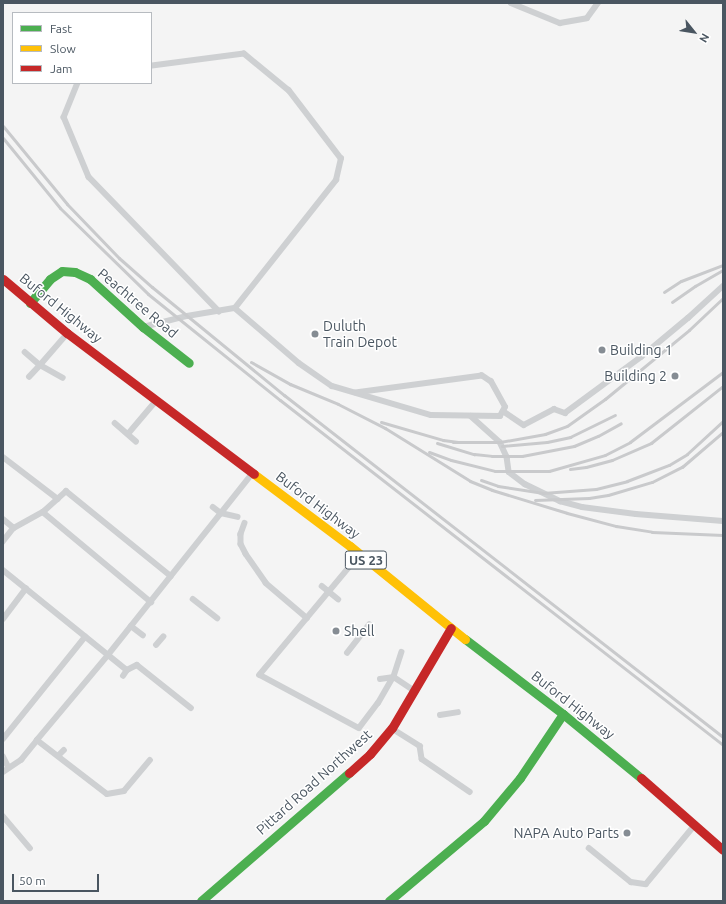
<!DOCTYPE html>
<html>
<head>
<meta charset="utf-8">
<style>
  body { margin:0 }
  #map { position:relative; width:726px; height:904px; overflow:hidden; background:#f4f4f4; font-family:Ubuntu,sans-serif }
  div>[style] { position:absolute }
  .lane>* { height:5.5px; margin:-2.75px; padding:0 2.75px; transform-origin:2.75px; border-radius:2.75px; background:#ced0d2 }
  .fast>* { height:9px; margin:-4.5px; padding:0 4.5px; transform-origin:4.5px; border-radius:4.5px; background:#4caf50 }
  .slow>* { height:9px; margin:-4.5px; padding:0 4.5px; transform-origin:4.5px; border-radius:4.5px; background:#ffc107 }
  .jam>* { height:9px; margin:-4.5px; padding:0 4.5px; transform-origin:4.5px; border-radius:4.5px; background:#c62828 }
  .rail>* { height:3px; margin:-1.5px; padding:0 1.5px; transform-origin:1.5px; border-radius:1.5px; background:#c9cacc }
  .dots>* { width:11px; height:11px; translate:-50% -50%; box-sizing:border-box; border:2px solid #fff; border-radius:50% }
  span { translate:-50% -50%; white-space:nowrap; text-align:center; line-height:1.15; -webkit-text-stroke:3px #fff; paint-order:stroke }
  .shield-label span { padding:1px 3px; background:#fff; border:1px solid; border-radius:3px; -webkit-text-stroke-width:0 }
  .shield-label { font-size:13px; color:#4a5661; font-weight:700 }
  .street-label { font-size:14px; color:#4a5661 }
  .poi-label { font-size:14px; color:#4a5661 }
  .left { translate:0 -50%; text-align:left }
  .right { translate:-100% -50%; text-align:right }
  .frame { position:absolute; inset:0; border:4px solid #4a5661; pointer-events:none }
  .legend { position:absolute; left:12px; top:12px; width:140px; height:72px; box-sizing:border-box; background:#fff; border:1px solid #b7bbc0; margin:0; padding:5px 7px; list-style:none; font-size:12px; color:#4a5661 }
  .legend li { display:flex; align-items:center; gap:8px; height:20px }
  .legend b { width:20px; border:1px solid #b7bbc0 }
  .north { position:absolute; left:674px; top:12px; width:40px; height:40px; -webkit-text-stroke:3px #fff; paint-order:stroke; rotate:120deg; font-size:11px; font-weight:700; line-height:16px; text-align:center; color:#4a5661 }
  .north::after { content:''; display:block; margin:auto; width:14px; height:18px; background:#4a5661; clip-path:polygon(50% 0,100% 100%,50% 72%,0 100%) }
  .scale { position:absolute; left:12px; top:874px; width:87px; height:18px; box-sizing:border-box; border:2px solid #4a5661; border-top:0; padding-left:5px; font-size:12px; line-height:14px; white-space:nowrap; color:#4a5661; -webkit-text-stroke:3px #fff; paint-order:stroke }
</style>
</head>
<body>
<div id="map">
  <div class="lane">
    <div style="left:511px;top:3px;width:53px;rotate:22.2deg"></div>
    <div style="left:560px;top:23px;width:27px;rotate:-10deg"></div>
    <div style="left:587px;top:18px;width:19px;rotate:-54deg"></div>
    <div style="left:78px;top:83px;width:37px;rotate:112deg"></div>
    <div style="left:64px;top:117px;width:65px;rotate:67.4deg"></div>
    <div style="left:89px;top:177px;width:187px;rotate:45.9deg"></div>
    <div style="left:235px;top:308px;width:84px;rotate:40.7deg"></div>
    <div style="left:299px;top:363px;width:40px;rotate:34.9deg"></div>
    <div style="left:332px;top:386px;width:103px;rotate:16.3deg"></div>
    <div style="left:431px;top:415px;width:69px;rotate:0.8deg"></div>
    <div style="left:500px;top:416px;width:10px;rotate:-61deg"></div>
    <div style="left:505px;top:407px;width:29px;rotate:-119deg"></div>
    <div style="left:491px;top:382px;width:11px;rotate:-146deg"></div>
    <div style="left:482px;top:376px;width:127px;rotate:172.3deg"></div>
    <div style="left:147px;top:326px;width:41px;rotate:-14deg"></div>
    <div style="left:187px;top:316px;width:49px;rotate:-9.5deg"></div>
    <div style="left:235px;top:308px;width:163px;rotate:-51.7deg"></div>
    <div style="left:336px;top:180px;width:22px;rotate:-77deg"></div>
    <div style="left:341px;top:159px;width:86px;rotate:-127.4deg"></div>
    <div style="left:289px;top:91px;width:58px;rotate:-140.6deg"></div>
    <div style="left:244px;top:54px;width:94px;rotate:172.6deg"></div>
    <div style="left:25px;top:352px;width:20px;rotate:41deg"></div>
    <div style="left:40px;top:365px;width:40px;rotate:-49deg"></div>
    <div style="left:29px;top:377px;width:16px;rotate:-47deg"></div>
    <div style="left:40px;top:365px;width:26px;rotate:29deg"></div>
    <div style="left:503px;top:411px;width:25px;rotate:34deg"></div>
    <div style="left:524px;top:425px;width:34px;rotate:-28deg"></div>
    <div style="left:554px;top:409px;width:12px;rotate:20deg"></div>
    <div style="left:565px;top:413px;width:94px;rotate:-36.4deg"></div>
    <div style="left:641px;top:357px;width:61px;rotate:-39.7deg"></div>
    <div style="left:688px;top:318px;width:47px;rotate:-42.4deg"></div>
    <div style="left:471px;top:416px;width:39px;rotate:42deg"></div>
    <div style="left:500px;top:442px;width:17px;rotate:65deg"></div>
    <div style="left:507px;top:457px;width:15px;rotate:82deg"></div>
    <div style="left:509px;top:472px;width:20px;rotate:37deg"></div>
    <div style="left:525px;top:484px;width:39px;rotate:26deg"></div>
    <div style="left:560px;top:501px;width:23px;rotate:15deg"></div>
    <div style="left:582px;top:507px;width:54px;rotate:7.4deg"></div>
    <div style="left:636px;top:514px;width:87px;rotate:4.6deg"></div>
    <div style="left:115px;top:423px;width:28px;rotate:41deg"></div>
    <div style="left:128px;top:434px;width:42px;rotate:-49.8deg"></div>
    <div style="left:3px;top:457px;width:69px;rotate:37.4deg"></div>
    <div style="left:213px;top:507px;width:10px;rotate:37deg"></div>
    <div style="left:221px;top:513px;width:17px;rotate:13deg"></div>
    <div style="left:43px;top:512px;width:141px;rotate:39.8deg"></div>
    <div style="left:3px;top:519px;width:14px;rotate:39deg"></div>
    <div style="left:14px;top:528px;width:18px;rotate:128deg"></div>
    <div style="left:245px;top:523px;width:12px;rotate:110deg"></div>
    <div style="left:241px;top:534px;width:10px;rotate:90deg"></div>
    <div style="left:241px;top:544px;width:11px;rotate:63deg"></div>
    <div style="left:246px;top:554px;width:35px;rotate:55deg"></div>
    <div style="left:266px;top:583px;width:54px;rotate:40.5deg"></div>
    <div style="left:14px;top:528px;width:33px;rotate:-29deg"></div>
    <div style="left:43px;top:512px;width:31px;rotate:-42deg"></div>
    <div style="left:66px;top:491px;width:135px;rotate:39deg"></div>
    <div style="left:359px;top:556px;width:155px;rotate:129.8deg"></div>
    <div style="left:260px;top:675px;width:112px;rotate:28.2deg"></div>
    <div style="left:359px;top:728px;width:31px;rotate:-53deg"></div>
    <div style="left:378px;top:703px;width:30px;rotate:-60deg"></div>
    <div style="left:3px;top:570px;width:159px;rotate:38.9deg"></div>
    <div style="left:127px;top:670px;width:11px;rotate:-27deg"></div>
    <div style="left:137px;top:665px;width:69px;rotate:38.5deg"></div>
    <div style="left:322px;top:586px;width:21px;rotate:39deg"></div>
    <div style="left:193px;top:599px;width:31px;rotate:38deg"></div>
    <div style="left:3px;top:619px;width:38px;rotate:-53deg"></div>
    <div style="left:131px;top:626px;width:15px;rotate:37deg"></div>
    <div style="left:156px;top:645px;width:11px;rotate:-49deg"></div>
    <div style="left:402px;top:652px;width:26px;rotate:108deg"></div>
    <div style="left:394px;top:677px;width:23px;rotate:34deg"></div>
    <div style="left:347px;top:653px;width:36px;rotate:-52deg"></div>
    <div style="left:123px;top:676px;width:7px;rotate:-56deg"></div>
    <div style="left:380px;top:679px;width:14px;rotate:-8deg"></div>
    <div style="left:440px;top:715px;width:18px;rotate:-9deg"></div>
    <div style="left:393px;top:729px;width:32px;rotate:32deg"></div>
    <div style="left:420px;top:746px;width:13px;rotate:81deg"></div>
    <div style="left:422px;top:759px;width:58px;rotate:34.5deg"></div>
    <div style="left:3px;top:739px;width:131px;rotate:-51.2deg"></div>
    <div style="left:37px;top:740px;width:88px;rotate:37.6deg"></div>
    <div style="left:107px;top:794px;width:17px;rotate:-10deg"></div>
    <div style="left:124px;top:791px;width:40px;rotate:-50deg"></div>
    <div style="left:3px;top:756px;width:13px;rotate:63deg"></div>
    <div style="left:58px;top:756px;width:8px;rotate:-45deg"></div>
    <div style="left:3px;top:772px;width:22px;rotate:-34deg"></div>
    <div style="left:21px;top:760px;width:26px;rotate:-51deg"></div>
    <div style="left:37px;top:740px;width:111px;rotate:-50.1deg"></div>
    <div style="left:108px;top:655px;width:231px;rotate:-51.5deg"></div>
    <div style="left:3px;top:816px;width:42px;rotate:49.8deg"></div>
    <div style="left:589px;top:848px;width:54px;rotate:39deg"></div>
    <div style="left:631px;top:882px;width:15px;rotate:8deg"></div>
    <div style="left:646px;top:884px;width:75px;rotate:-50.4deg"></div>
  </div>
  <div class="fast">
    <div style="left:30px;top:303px;width:31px;rotate:-50deg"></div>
    <div style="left:50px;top:279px;width:14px;rotate:-34deg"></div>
    <div style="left:62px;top:271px;width:13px;rotate:4deg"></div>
    <div style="left:75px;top:272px;width:17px;rotate:25deg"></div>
    <div style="left:90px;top:279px;width:72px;rotate:42.2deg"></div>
    <div style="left:143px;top:327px;width:58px;rotate:38deg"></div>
    <div style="left:465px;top:639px;width:123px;rotate:37.4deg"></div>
    <div style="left:563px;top:714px;width:101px;rotate:39.4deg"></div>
    <div style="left:201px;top:901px;width:196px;rotate:-40.9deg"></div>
    <div style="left:389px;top:901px;width:124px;rotate:-40.1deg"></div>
    <div style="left:484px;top:821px;width:56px;rotate:-50.1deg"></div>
    <div style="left:520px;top:778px;width:77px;rotate:-56.1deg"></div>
  </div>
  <div class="slow">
    <div style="left:254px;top:474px;width:120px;rotate:36.9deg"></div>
    <div style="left:350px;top:546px;width:148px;rotate:39deg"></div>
  </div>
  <div class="jam">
    <div style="left:3px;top:279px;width:84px;rotate:40.2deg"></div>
    <div style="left:67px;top:333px;width:234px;rotate:37deg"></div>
    <div style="left:349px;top:773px;width:28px;rotate:-42deg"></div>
    <div style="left:370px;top:754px;width:34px;rotate:-50deg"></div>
    <div style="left:392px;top:728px;width:116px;rotate:-59.5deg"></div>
    <div style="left:641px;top:778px;width:109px;rotate:41.3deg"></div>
  </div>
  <div class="rail">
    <div style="left:3px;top:126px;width:101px;rotate:50.6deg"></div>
    <div style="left:67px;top:204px;width:75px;rotate:46.1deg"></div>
    <div style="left:119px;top:258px;width:44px;rotate:41.3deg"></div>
    <div style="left:152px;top:287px;width:171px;rotate:39.3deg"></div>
    <div style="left:284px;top:395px;width:556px;rotate:37.92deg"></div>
    <div style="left:3px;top:138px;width:90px;rotate:50.8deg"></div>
    <div style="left:60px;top:208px;width:123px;rotate:44.3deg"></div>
    <div style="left:148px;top:294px;width:169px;rotate:38.8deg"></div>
    <div style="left:280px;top:400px;width:561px;rotate:37.91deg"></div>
    <div style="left:664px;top:292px;width:20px;rotate:-33deg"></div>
    <div style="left:681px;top:281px;width:45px;rotate:-20.9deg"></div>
    <div style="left:672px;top:302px;width:28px;rotate:-35deg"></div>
    <div style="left:695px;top:286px;width:32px;rotate:-30deg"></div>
    <div style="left:251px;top:362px;width:45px;rotate:29.4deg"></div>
    <div style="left:290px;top:384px;width:52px;rotate:22.6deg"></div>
    <div style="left:338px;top:404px;width:53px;rotate:27.1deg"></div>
    <div style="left:385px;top:428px;width:100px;rotate:31.9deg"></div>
    <div style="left:470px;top:481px;width:24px;rotate:22deg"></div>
    <div style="left:492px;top:490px;width:78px;rotate:17deg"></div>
    <div style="left:567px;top:513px;width:51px;rotate:14.9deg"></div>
    <div style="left:616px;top:526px;width:36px;rotate:9deg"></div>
    <div style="left:652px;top:532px;width:71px;rotate:2.4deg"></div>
    <div style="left:381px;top:422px;width:65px;rotate:16.2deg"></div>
    <div style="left:443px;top:440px;width:15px;rotate:8deg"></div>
    <div style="left:453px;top:442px;width:47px"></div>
    <div style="left:500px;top:442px;width:46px;rotate:-10.1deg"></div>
    <div style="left:545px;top:434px;width:23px;rotate:-20deg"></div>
    <div style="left:567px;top:426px;width:47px;rotate:-35.4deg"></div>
    <div style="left:605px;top:399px;width:109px;rotate:-39.4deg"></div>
    <div style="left:689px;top:330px;width:47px;rotate:-43.3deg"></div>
    <div style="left:437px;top:443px;width:39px;rotate:17deg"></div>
    <div style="left:474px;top:454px;width:18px;rotate:6deg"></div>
    <div style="left:492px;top:456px;width:30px"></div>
    <div style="left:522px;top:456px;width:53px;rotate:-10.9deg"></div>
    <div style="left:574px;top:446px;width:26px;rotate:-23deg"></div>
    <div style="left:598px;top:436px;width:26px;rotate:-29deg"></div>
    <div style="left:502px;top:446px;width:45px;rotate:-5.1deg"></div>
    <div style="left:547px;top:442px;width:24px;rotate:-12deg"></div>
    <div style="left:570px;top:437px;width:50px;rotate:-26.1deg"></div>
    <div style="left:429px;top:452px;width:23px;rotate:20deg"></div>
    <div style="left:451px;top:460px;width:45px;rotate:14deg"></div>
    <div style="left:495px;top:471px;width:54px"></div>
    <div style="left:549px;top:471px;width:58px;rotate:-15.9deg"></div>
    <div style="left:605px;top:455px;width:28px;rotate:-27deg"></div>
    <div style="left:630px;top:442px;width:116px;rotate:-37deg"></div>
    <div style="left:570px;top:469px;width:16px;rotate:-7deg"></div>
    <div style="left:586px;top:467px;width:27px;rotate:-15deg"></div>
    <div style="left:612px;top:460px;width:43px;rotate:-23.6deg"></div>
    <div style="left:651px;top:443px;width:92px;rotate:-38.4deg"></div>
    <div style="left:481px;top:480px;width:18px;rotate:19deg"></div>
    <div style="left:498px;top:486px;width:46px;rotate:8.8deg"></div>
    <div style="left:543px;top:493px;width:53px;rotate:-4.3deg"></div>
    <div style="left:596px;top:489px;width:32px;rotate:-14deg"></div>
    <div style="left:627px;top:481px;width:45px;rotate:-20.9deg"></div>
    <div style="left:669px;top:465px;width:21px;rotate:-31deg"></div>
    <div style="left:687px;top:454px;width:49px;rotate:-42.5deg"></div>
    <div style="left:535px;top:500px;width:54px;rotate:-2.1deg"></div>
    <div style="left:589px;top:498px;width:19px;rotate:-9deg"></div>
    <div style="left:608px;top:495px;width:46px;rotate:-16.5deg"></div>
    <div style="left:652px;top:482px;width:34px;rotate:-27deg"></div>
    <div style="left:682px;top:467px;width:54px;rotate:-40.5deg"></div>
  </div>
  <div class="dots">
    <div style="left:315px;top:334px;background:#868d94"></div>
    <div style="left:602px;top:350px;background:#868d94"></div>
    <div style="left:675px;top:376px;background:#868d94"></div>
    <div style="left:336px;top:631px;background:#868d94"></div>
    <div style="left:627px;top:833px;background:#868d94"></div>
  </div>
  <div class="shield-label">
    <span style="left:366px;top:560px">US 23</span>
  </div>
  <div class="street-label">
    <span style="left:138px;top:303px;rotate:40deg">Peachtree Road</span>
    <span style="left:61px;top:308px;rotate:39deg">Buford Highway</span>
    <span style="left:318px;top:505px;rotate:37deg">Buford Highway</span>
    <span style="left:573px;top:705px;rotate:38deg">Buford Highway</span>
    <span style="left:314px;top:782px;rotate:-42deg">Pittard Road Northwest</span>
  </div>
  <div class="poi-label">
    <span class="left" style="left:323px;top:334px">Duluth<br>Train Depot</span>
    <span class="left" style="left:610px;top:350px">Building 1</span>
    <span class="right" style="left:667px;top:376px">Building 2</span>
    <span class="left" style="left:344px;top:631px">Shell</span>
    <span class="right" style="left:619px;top:833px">NAPA Auto Parts</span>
  </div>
  <div class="frame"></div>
  <ul class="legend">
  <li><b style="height:5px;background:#4caf50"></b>Fast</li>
  <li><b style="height:5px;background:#ffc107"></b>Slow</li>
  <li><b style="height:5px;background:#c62828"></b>Jam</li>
  </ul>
  <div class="north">N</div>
  <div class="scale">50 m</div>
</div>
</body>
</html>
